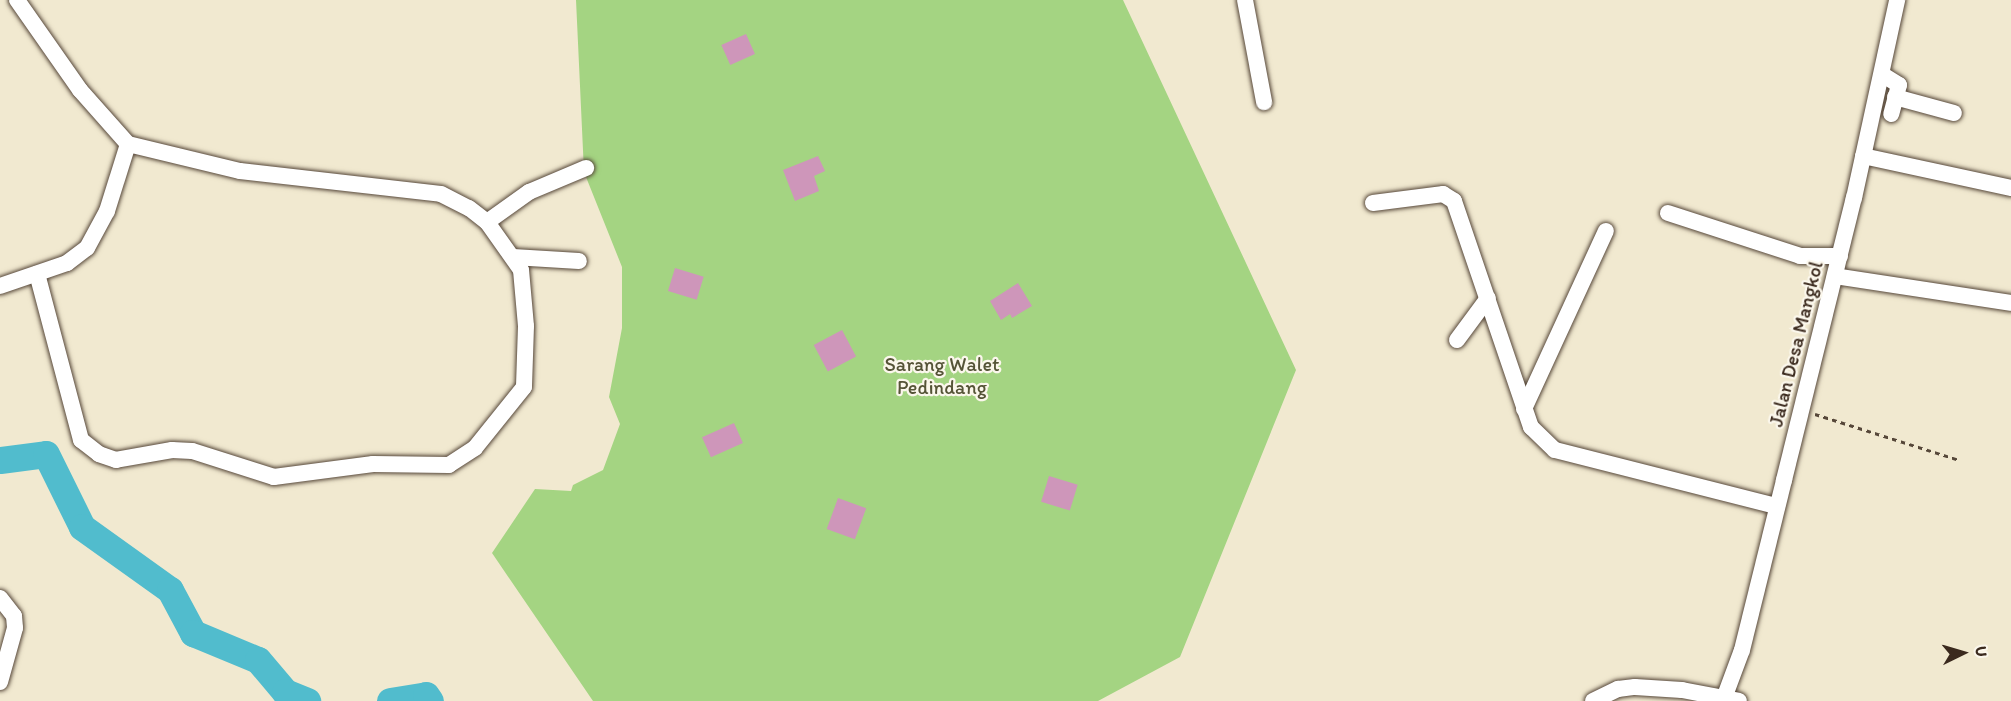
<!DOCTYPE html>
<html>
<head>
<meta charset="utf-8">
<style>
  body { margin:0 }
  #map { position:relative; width:2011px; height:701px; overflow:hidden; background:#f1e9d0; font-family:Itim,sans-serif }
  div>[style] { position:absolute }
  .green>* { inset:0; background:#a4d482 }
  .river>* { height:27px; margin:-13.5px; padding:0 13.5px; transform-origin:13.5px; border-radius:13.5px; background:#51bccd }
  .building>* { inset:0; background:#ce96ba; transform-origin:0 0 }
  .path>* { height:3px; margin-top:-1.5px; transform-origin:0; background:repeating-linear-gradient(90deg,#564739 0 4.5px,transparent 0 9px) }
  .roads { filter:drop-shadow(0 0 2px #564739) drop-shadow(0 0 2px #564739) }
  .street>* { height:16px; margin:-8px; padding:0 8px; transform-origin:8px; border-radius:8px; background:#fff }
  span { translate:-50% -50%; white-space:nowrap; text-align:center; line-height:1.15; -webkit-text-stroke:4.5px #fbf7ec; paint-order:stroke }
  .street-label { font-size:20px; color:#3b2a1e }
  .park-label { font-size:20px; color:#555437 }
  .north { position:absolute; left:1933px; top:623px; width:60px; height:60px; -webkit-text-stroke:4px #fbf7ec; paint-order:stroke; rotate:85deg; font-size:16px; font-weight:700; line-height:24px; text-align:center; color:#3b2a1e }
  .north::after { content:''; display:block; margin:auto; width:21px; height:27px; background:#3b2a1e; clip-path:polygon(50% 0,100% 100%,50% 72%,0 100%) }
</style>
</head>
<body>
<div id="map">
  <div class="green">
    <div style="clip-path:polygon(576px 0,1123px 0,1296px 370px,1180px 657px,1098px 701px,593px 701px,492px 553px,535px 489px,571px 491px,573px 485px,603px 470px,620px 424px,609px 397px,622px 328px,622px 267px,584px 172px)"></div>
  </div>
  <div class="river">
    <div style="left:0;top:460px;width:46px;rotate:-7.4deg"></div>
    <div style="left:46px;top:454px;width:81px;rotate:63.7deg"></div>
    <div style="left:82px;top:527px;width:108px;rotate:35.6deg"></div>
    <div style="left:170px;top:590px;width:49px;rotate:61.9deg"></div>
    <div style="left:193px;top:633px;width:70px;rotate:22.6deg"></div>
    <div style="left:258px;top:660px;width:42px;rotate:49.8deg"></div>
    <div style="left:285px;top:692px;width:24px;rotate:22deg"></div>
    <div style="left:390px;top:701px;width:36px;rotate:-9deg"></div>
    <div style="left:426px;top:695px;width:7px;rotate:56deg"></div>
  </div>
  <div class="building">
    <div style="left:746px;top:34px;width:22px;height:27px;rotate:66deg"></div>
    <div style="clip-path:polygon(818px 156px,825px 171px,814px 176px,819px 191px,795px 201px,783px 170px)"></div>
    <div style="left:675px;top:268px;width:30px;height:24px;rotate:17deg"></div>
    <div style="clip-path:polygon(1018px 283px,1032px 306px,1012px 318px,1010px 314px,1001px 320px,990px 301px)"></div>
    <div style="left:842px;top:330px;width:30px;height:32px;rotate:62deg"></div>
    <div style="left:734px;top:423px;width:22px;height:35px;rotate:66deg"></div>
    <div style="left:1049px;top:476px;width:30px;height:27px;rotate:17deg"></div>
    <div style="left:838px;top:498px;width:30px;height:33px;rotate:20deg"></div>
  </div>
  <div class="path">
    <div style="left:1815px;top:414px;width:151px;rotate:17.7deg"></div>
  </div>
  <div class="roads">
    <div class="street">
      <div style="left:17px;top:0;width:110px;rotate:55deg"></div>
      <div style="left:80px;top:90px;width:72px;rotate:48.4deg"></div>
      <div style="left:128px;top:144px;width:115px;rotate:13.6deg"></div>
      <div style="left:240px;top:171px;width:202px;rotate:6.5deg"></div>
      <div style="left:441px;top:194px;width:31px;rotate:27deg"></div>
      <div style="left:469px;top:208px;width:23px;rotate:38deg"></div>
      <div style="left:487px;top:222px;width:59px;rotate:54.7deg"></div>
      <div style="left:521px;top:270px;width:56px;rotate:84.9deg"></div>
      <div style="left:526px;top:326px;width:61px;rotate:91.9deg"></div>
      <div style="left:524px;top:387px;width:78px;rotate:128.8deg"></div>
      <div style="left:475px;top:448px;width:31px;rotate:147deg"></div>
      <div style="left:449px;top:465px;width:76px;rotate:-179.2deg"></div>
      <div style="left:373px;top:464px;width:100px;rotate:172.5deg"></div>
      <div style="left:274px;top:477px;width:86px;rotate:-162.4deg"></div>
      <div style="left:192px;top:451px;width:20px;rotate:-177deg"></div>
      <div style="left:172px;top:450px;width:57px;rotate:169.9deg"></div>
      <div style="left:116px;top:460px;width:18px;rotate:-161deg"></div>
      <div style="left:99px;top:454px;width:23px;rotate:-142deg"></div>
      <div style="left:81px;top:440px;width:172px;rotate:-104.8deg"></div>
      <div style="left:1245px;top:0;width:104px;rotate:79.4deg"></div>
      <div style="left:1883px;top:75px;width:19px;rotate:32deg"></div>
      <div style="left:1899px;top:85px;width:30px;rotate:105deg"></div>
      <div style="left:1895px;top:97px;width:61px;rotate:15.2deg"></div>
      <div style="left:1863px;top:156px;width:151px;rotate:12.2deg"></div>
      <div style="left:1373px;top:203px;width:71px;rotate:-7.3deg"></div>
      <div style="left:1443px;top:194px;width:13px;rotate:32deg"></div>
      <div style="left:1454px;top:201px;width:239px;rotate:71.2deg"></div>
      <div style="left:1531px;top:427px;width:33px;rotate:44deg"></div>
      <div style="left:1555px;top:450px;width:229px;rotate:14.2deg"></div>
      <div style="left:1668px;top:213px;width:139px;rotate:18deg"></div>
      <div style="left:1800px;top:256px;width:40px"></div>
      <div style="left:487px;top:222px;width:52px;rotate:-35.5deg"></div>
      <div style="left:529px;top:192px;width:62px;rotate:-22.8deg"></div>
      <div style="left:513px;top:257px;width:66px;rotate:3.5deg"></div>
      <div style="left:1835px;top:276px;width:178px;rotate:8.7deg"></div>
      <div style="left:0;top:286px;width:71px;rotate:-18.9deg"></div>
      <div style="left:67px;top:263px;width:25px;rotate:-37deg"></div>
      <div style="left:87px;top:248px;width:42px;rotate:-61.6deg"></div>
      <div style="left:107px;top:211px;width:70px;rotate:-72.6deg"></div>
      <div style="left:1457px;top:340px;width:52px;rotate:-53.6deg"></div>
      <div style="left:1524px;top:409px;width:196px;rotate:-65.3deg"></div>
      <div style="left:0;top:598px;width:23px;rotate:52deg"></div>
      <div style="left:14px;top:616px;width:12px;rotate:85deg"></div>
      <div style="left:15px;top:628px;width:56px;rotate:105.5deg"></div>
      <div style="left:1593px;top:701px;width:28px;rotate:-26deg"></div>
      <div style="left:1618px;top:689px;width:17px;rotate:-7deg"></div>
      <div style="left:1635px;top:687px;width:47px;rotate:3.7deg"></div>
      <div style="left:1682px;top:690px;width:58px;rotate:10.9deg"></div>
      <div style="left:1723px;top:701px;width:54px;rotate:-69.6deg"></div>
      <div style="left:1742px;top:650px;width:175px;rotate:-76.1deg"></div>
      <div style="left:1784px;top:480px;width:291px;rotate:-76.1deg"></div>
      <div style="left:1854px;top:198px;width:203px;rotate:-77.7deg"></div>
    </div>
  </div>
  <div class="street-label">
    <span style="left:1796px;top:344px;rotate:-76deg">Jalan Desa Mangkol</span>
  </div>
  <div class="park-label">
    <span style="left:942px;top:376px">Sarang Walet<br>Pedindang</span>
  </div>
  <div class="north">U</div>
</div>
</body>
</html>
